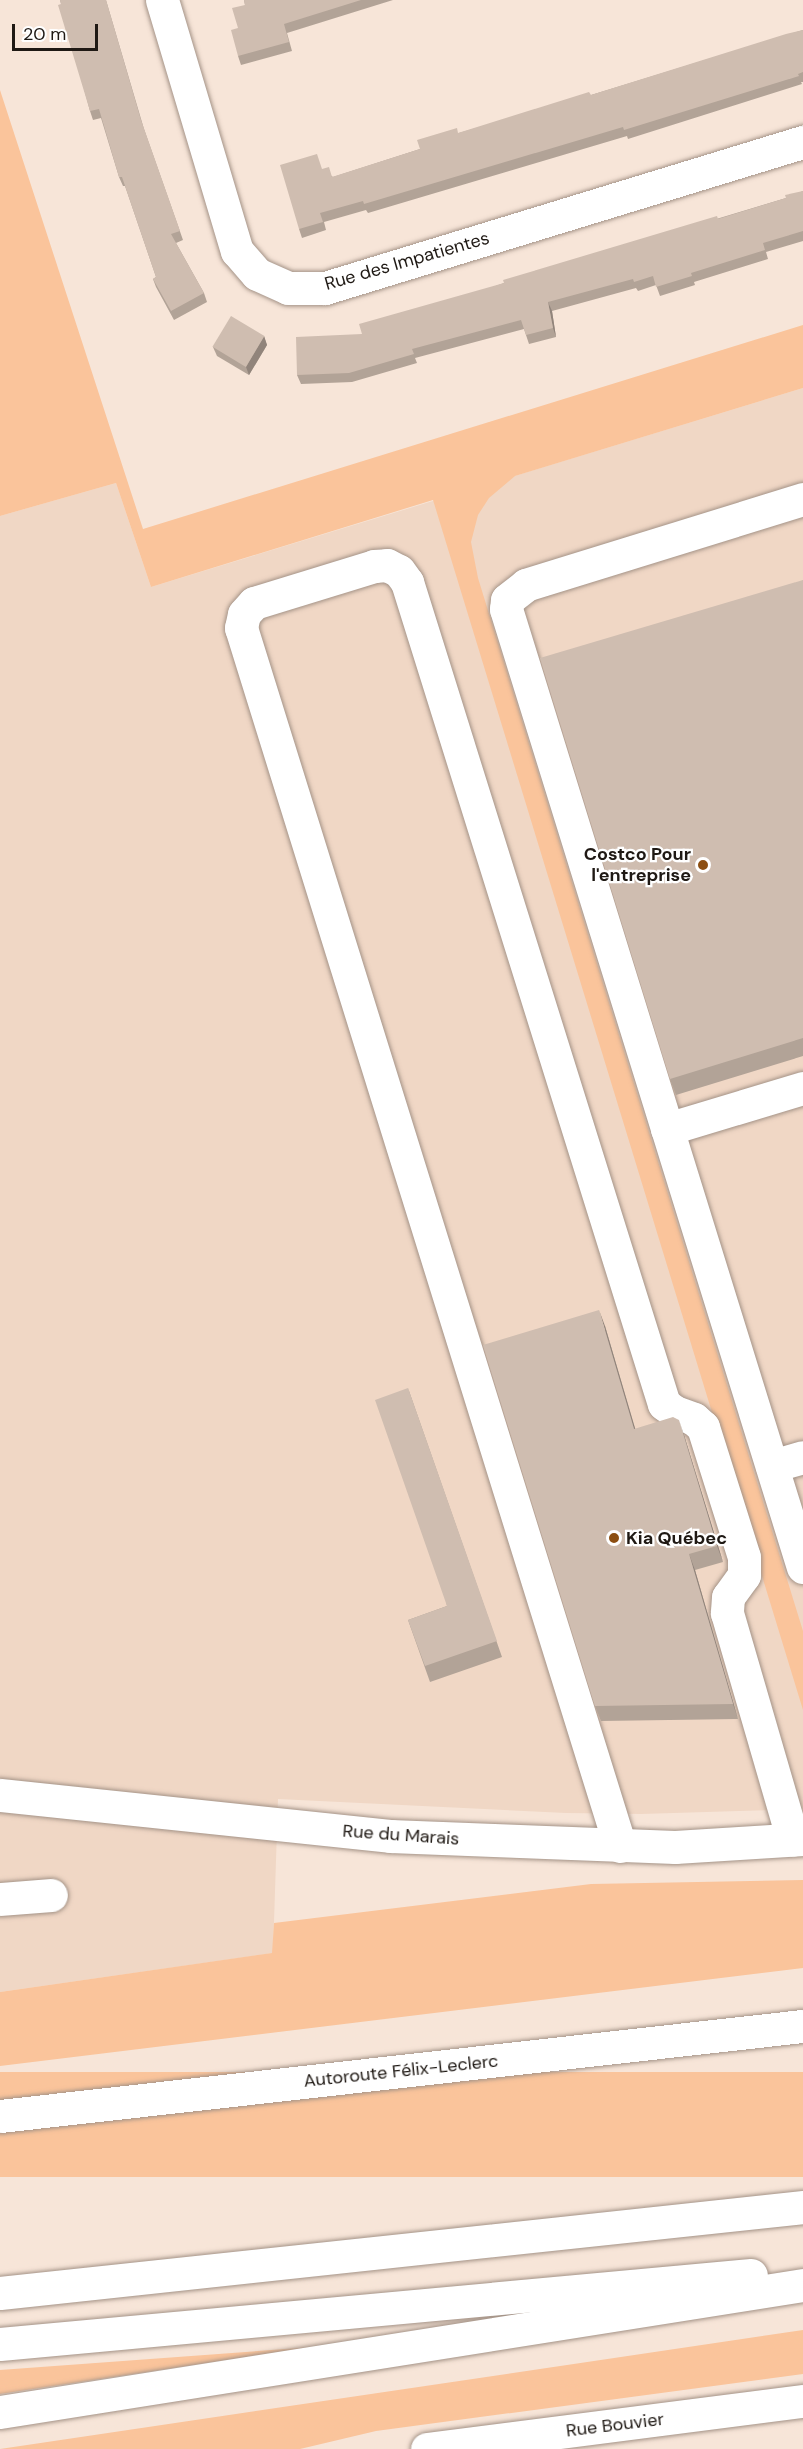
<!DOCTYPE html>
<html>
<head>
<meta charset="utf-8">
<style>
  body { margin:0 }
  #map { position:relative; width:803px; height:2449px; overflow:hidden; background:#f7e5d8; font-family:"DM Sans",sans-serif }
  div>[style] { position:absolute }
  .built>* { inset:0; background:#f0d7c5 }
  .green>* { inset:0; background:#fac49b; transform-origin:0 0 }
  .roads { filter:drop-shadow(0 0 2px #a49387) drop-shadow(0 0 2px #a49387) }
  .minor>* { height:33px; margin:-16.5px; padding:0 16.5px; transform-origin:16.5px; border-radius:16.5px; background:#fff }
  .highway>* { height:33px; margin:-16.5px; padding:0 16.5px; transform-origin:16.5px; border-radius:16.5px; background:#fff }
  .wall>* { inset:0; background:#b2a397 }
  .shaded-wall>* { inset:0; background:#91847b }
  .building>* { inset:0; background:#cfbdb0; transform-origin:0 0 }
  .dots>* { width:16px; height:16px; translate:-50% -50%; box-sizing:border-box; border:3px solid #fff; border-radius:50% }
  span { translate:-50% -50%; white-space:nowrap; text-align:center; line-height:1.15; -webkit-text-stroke:4.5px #fff; paint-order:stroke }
  .street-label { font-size:18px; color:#1f1914 }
  .poi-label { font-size:18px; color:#1f1914; font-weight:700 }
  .right { translate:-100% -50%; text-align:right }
  .left { translate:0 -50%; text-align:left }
  .scale { position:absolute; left:12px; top:24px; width:86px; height:27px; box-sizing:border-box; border:3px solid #1f1914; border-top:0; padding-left:8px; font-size:18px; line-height:21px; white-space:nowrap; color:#1f1914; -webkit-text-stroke:4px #fff; paint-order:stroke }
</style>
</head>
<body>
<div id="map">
  <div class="built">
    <div style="clip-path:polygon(803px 388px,803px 1809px,641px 1814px,566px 1813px,278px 1799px,273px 1953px,0 1992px,0 516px,116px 483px,151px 587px)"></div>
  </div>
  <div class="green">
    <div style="clip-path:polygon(0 90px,143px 529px,803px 325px,803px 388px,515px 476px,489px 498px,478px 515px,471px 542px,478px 578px,803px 1631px,803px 1710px,433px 500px,151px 587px,116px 483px,0 516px)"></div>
    <div style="clip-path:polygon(803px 1880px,803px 1968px,0 2066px,0 1992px,272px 1953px,274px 1923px,591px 1884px)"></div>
    <div style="left:803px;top:2072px;width:105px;height:808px;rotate:90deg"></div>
    <div style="clip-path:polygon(803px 2330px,803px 2374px,376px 2431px,300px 2449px,0 2449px)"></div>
    <div style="clip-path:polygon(313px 2347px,0 2394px,0 2370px)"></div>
  </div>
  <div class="roads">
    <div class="minor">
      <div style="left:162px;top:0;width:262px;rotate:73.4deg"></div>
      <div style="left:237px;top:251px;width:30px;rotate:49deg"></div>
      <div style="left:257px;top:274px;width:34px;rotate:24deg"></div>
      <div style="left:288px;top:288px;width:37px"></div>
      <div style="left:325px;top:288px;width:500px;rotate:-17deg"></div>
      <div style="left:803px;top:499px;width:290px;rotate:162.8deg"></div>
      <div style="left:526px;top:585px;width:24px;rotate:142deg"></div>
      <div style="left:507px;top:600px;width:9px;rotate:96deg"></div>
      <div style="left:506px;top:609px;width:1003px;rotate:72.78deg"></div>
      <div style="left:667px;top:1129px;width:142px;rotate:-16.8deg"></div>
      <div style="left:772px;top:1466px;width:32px;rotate:-16deg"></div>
      <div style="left:0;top:1795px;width:392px;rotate:6deg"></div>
      <div style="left:390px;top:1836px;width:285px;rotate:2.2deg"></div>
      <div style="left:675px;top:1847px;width:128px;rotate:-3.6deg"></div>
      <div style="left:620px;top:1846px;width:1276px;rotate:-107.28deg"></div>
      <div style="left:241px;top:628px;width:14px;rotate:-78deg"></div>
      <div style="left:244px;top:614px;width:15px;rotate:-48deg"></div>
      <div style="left:254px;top:603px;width:126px;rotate:-17.1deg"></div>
      <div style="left:374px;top:566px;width:13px;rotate:-4deg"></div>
      <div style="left:387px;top:565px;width:13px;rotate:27deg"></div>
      <div style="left:399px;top:571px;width:14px;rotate:54deg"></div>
      <div style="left:407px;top:582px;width:861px;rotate:72.64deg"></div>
      <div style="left:664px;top:1404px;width:14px;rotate:36deg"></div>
      <div style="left:675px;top:1412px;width:20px;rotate:20deg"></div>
      <div style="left:694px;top:1419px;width:12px;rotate:42deg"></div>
      <div style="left:703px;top:1427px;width:136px;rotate:72.5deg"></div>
      <div style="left:744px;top:1557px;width:18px;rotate:90deg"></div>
      <div style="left:744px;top:1575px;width:27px;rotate:126deg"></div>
      <div style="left:728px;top:1597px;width:16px;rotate:94deg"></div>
      <div style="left:727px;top:1613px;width:236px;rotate:73.8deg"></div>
      <div style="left:0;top:1899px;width:51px;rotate:-4.5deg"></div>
      <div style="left:427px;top:2449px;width:379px;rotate:-7.3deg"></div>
    </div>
    <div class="highway">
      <div style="left:0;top:2116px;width:808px;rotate:-6.4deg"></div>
      <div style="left:0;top:2293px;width:808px;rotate:-6.11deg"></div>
      <div style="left:0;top:2344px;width:754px;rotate:-5.25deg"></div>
      <div style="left:0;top:2412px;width:813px;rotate:-8.99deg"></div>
    </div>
  </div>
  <div class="wall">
    <div style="clip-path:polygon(60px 0,106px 0,144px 129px,183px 240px,176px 243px,204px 293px,207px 302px,174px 320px,156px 287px,153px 279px,156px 277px,125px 186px,123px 186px,119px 177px,101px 118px,93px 120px,90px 111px)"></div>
    <div style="clip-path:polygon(244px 0,393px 0,287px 33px,292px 51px,241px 65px,238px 56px,238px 28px,245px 5px)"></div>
    <div style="clip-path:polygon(803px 30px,803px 82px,801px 82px,802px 84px,628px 139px,627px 136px,368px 213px,366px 210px,324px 222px,326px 230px,302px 238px,299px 229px,322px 169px,333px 177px,420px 149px,459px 133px,591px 95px)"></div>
    <div style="clip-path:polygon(803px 191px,803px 241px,766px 252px,768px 259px,694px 282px,695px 285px,660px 296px,656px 285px,638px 291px,636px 288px,552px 311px,556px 337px,529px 344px,524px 329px,415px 358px,417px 363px,352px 382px,301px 384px,297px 375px,362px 334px,504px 283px,786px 198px)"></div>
    <div style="clip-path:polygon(264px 336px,267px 345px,249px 375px,217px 356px,213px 347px)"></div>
    <div style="clip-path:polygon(803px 580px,803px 1056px,676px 1095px,670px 1079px)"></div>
    <div style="clip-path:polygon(605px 1326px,635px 1429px,684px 1435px,723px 1562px,695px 1570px,738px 1719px,601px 1721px,595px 1706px)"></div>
    <div style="clip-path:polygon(408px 1388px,502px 1657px,430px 1682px,408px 1620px,447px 1606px)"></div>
  </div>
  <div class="shaded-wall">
    <div style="clip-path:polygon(548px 302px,552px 311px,556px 337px,553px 328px)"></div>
    <div style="clip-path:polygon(264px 336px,267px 345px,249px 375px,246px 367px)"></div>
    <div style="clip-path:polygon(599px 1310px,605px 1326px,640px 1445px,634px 1429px)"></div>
    <div style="clip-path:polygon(679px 1420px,684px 1435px,723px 1562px,717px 1546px)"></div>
    <div style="clip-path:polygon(689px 1554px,695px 1570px,738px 1719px,733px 1704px)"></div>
  </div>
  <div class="building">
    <div style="clip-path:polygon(60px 0,106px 0,141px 120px,180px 231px,171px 234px,204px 293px,171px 311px,153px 279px,156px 277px,122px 177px,119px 177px,99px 109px,90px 111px,58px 5px,61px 4px)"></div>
    <div style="clip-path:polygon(244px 0,361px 0,284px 24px,289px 42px,238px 56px,231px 30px,238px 28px,232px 8px,245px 5px)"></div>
    <div style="clip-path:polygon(803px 30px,803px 72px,798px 74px,799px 76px,624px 130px,623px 127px,364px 204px,363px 201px,320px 213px,323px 222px,299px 229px,280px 165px,317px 154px,322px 169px,329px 167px,332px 177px,420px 149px,417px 140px,457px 128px,458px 133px,589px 92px,591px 95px,786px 34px)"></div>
    <div style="clip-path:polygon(803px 191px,803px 231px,763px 243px,765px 250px,691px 273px,692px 276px,656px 287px,653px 276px,634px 282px,633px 279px,548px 302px,553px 328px,526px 335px,521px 320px,412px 349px,414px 354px,349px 373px,297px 375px,296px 337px,362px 334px,359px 324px,504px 283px,503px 280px,717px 216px,718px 219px,786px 198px,785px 195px)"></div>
    <div style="left:231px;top:316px;width:39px;height:36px;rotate:31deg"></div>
    <div style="clip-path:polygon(803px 580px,803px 1038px,670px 1079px,540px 658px)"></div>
    <div style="clip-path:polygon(599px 1310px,634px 1429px,673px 1417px,679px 1420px,717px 1546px,689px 1554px,733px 1704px,595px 1706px,483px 1345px)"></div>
    <div style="clip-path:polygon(408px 1388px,497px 1641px,425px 1666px,408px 1620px,447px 1606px,375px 1400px)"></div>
  </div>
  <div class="dots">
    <div style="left:703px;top:865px;background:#8c4e12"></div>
    <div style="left:614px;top:1538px;background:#8c4e12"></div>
  </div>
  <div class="street-label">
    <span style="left:407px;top:261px;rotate:-16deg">Rue des Impatientes</span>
    <span style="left:401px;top:1835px;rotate:4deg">Rue du Marais</span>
    <span style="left:401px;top:2071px;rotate:-6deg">Autoroute Félix-Leclerc</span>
    <span style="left:615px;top:2425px;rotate:-7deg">Rue Bouvier</span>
  </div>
  <div class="poi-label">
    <span class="right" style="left:691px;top:865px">Costco Pour<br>l'entreprise</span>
    <span class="left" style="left:626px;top:1538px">Kia Québec</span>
  </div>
  <div class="scale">20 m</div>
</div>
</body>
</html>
